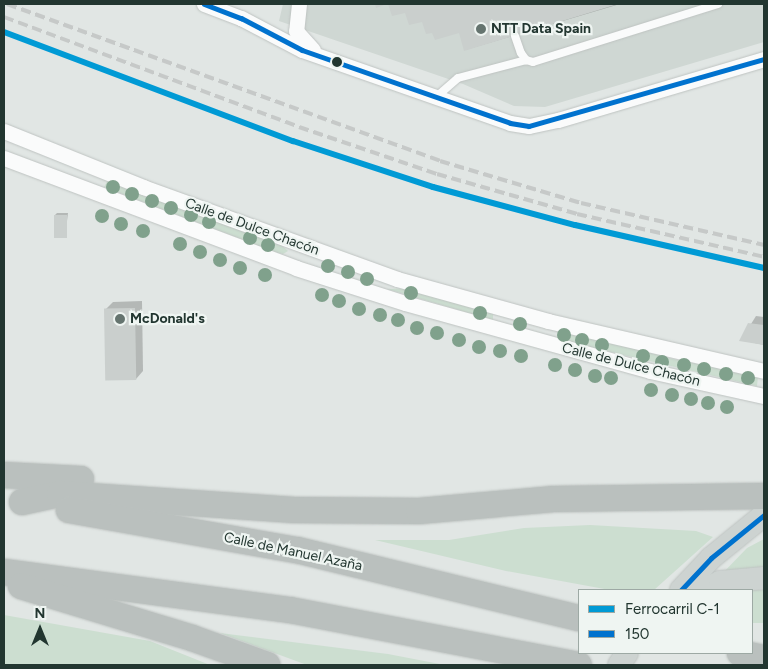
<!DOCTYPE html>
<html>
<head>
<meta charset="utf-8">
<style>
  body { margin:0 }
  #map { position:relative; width:768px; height:669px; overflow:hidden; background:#e1e6e4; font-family:Figtree,sans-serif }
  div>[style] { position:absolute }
  .built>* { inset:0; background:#cfd7d3 }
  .green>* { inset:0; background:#ccded0; transform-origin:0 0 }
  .shadow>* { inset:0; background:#0003 }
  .building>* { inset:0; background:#cacfcd; transform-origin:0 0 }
  .roads { filter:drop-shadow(0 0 1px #bec3c1) drop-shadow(0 0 1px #bec3c1) }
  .service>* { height:8px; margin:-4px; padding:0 4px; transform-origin:4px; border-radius:4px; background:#fafbfb }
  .minor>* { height:15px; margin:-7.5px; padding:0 7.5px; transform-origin:7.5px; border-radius:7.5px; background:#fafbfb }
  .primary>* { height:22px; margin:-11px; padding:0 11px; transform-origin:11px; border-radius:11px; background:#cdd3d1 }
  .motorway>* { height:26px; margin:-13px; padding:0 13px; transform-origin:13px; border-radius:13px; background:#bac0be }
  .rail>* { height:4px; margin-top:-2px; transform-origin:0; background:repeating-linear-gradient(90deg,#c6c9c8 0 10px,transparent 0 15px) }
  .bus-1>* { height:5px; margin:-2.5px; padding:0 2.5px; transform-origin:2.5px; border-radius:2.5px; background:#0072ce }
  .rail-1>* { height:6px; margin:-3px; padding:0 3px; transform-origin:3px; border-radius:3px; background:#009ad5 }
  .trees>* { width:14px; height:14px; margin:-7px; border-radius:50%; background:#80a18c }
  .dots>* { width:14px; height:14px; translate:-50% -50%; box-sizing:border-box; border:2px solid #eff5f2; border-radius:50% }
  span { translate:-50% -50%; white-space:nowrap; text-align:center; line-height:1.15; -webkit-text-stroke:4.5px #eff5f2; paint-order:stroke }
  .poi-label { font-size:14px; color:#223630; font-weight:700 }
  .left { translate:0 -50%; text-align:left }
  .street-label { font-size:14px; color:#223630 }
  .frame { position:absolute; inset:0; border:5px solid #223630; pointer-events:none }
  .legend { position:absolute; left:578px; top:589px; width:175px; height:65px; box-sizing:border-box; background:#eff5f2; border:1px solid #9da9a4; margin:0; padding:6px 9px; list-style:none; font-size:15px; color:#223630 }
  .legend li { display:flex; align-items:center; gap:10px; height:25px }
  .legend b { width:25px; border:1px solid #9da9a4 }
  .north { position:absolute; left:15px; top:604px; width:50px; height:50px; -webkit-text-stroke:4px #eff5f2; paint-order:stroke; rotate:0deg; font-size:14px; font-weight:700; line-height:20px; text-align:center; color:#223630 }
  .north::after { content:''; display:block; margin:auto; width:18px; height:22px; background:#223630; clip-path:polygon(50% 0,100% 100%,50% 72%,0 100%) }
</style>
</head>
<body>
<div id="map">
  <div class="built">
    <div style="clip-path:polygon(283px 4px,764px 4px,764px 42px,545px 107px,514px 106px,463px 84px,279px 21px)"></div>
  </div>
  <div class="green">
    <div style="clip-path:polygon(109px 178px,279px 243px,288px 251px,283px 254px,275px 252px,104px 187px)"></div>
    <div style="clip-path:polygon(414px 288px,493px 312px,493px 320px,387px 289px)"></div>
    <div style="clip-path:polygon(562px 329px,673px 359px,758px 376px,757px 386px,559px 340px)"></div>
    <div style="clip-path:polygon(590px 525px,696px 531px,713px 537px,654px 590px,610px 590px,506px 571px,375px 540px,449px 540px,524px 528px)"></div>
    <div style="clip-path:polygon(764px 539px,764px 572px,719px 577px,747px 548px)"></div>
    <div style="left:764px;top:590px;width:33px;height:12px;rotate:90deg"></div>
    <div style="clip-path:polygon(4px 615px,150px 641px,210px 665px,4px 665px)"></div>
    <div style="clip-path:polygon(220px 633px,388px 654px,445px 665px,307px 665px)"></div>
  </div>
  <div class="shadow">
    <div style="clip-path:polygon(390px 4px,620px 4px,465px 50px,460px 32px,433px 32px,423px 20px,406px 12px,393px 15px)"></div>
    <div style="clip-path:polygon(57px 213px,68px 213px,65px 237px,55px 215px)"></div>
    <div style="clip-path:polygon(142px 301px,143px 371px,136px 379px,105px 310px,113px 302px)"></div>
    <div style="clip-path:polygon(756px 316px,764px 317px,764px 345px,741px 340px)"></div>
  </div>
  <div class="building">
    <div style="clip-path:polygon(375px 4px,387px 4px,376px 8px)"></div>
    <div style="clip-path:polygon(388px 4px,618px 4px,464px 51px,459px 33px,435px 40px,432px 33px,426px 34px,422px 22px,409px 25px,405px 13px,392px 16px)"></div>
    <div style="left:54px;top:215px;width:13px;height:23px"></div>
    <div style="left:135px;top:308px;width:72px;height:31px;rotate:89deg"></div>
    <div style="clip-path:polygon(748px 323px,764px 325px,764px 345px,739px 341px)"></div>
  </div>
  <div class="roads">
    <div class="service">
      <div style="left:515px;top:36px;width:18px;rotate:71deg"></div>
      <div style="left:521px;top:53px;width:9px;rotate:54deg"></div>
      <div style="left:526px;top:60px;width:7px;rotate:16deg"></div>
      <div style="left:533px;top:62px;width:194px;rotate:-17.4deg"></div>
      <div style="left:435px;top:98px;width:30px;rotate:-41deg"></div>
      <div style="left:458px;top:78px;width:70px;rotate:-14.8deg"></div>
    </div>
    <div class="minor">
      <div style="left:204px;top:4px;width:40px;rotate:21deg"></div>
      <div style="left:241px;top:18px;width:69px;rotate:27.7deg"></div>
      <div style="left:302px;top:50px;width:220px;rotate:19.3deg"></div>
      <div style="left:510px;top:123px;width:19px;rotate:9deg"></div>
      <div style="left:529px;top:126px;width:30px;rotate:-12deg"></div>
      <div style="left:558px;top:120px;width:215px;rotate:-16.5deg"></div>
      <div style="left:299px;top:4px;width:27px;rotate:96deg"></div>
      <div style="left:296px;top:31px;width:25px;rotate:48deg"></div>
      <div style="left:4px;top:131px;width:150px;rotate:21.9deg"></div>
      <div style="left:143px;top:187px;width:270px;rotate:19.9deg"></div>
      <div style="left:397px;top:279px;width:157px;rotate:15.5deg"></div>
      <div style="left:548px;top:321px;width:222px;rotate:13deg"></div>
      <div style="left:4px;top:158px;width:312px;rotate:20.6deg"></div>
      <div style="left:296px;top:268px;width:114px;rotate:17.8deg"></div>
      <div style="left:405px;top:303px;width:254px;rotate:15.5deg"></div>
      <div style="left:650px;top:371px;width:117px;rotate:12.4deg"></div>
    </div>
    <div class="primary">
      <div style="left:681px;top:590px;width:44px;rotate:-46.8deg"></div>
      <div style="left:711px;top:558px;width:68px;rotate:-39.1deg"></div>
      <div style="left:703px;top:590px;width:19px;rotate:-25deg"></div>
      <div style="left:720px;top:582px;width:44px;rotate:-5.2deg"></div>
      <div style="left:619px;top:665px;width:14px;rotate:-56deg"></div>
    </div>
    <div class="motorway">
      <div style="left:4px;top:475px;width:77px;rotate:3deg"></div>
      <div style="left:22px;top:502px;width:39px;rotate:-12deg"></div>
      <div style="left:60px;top:494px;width:235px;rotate:3.9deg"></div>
      <div style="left:294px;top:510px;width:125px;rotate:0.5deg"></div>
      <div style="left:419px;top:511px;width:135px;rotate:-5.1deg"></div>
      <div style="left:553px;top:499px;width:211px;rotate:-0.8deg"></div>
      <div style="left:69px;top:510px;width:231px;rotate:10deg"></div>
      <div style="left:297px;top:550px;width:290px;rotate:13.6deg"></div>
      <div style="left:4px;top:572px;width:289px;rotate:7.6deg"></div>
      <div style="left:290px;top:610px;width:294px;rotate:10.8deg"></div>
      <div style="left:21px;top:586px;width:179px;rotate:16.9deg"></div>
      <div style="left:192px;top:638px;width:80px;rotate:19.8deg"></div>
      <div style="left:740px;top:653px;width:25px;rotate:12deg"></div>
    </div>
  </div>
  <div class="rail">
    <div style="left:7px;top:4px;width:461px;rotate:19.9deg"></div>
    <div style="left:440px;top:161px;width:147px;rotate:16.6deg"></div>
    <div style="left:581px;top:203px;width:188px;rotate:12.9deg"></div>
    <div style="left:4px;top:17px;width:315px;rotate:20.4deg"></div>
    <div style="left:299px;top:127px;width:146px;rotate:18.8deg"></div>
    <div style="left:437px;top:174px;width:146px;rotate:15.9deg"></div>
    <div style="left:577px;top:214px;width:192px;rotate:12.9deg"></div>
  </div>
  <div class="bus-1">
    <div style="left:204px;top:4px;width:40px;rotate:21deg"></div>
    <div style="left:241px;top:18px;width:69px;rotate:27.7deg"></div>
    <div style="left:302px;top:50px;width:220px;rotate:19.3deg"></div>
    <div style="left:510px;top:123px;width:19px;rotate:9deg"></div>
    <div style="left:529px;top:126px;width:244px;rotate:-15.9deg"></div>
    <div style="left:681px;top:590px;width:44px;rotate:-46.8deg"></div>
    <div style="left:711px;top:558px;width:68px;rotate:-39.1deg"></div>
  </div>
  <div class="rail-1">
    <div style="left:4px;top:32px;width:309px;rotate:20.7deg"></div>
    <div style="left:293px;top:141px;width:147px;rotate:18.2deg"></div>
    <div style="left:433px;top:187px;width:147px;rotate:15deg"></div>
    <div style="left:575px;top:225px;width:194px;rotate:12.8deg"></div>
  </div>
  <div class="trees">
    <div style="left:113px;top:187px"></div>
    <div style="left:132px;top:194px"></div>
    <div style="left:152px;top:201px"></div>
    <div style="left:171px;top:208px"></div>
    <div style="left:191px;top:215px"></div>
    <div style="left:102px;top:216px"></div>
    <div style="left:209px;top:222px"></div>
    <div style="left:121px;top:224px"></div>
    <div style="left:143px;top:231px"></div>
    <div style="left:250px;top:238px"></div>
    <div style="left:180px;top:244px"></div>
    <div style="left:268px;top:245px"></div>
    <div style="left:200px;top:252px"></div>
    <div style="left:220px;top:260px"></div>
    <div style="left:328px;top:266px"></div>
    <div style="left:240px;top:268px"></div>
    <div style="left:348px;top:272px"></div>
    <div style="left:265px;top:275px"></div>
    <div style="left:367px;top:279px"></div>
    <div style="left:411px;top:293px"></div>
    <div style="left:322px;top:295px"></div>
    <div style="left:339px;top:301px"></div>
    <div style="left:359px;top:309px"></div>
    <div style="left:480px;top:313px"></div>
    <div style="left:380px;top:315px"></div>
    <div style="left:398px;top:320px"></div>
    <div style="left:520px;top:324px"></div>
    <div style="left:417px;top:328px"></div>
    <div style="left:437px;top:333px"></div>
    <div style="left:564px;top:335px"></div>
    <div style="left:459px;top:340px"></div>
    <div style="left:582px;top:340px"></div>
    <div style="left:602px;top:345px"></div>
    <div style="left:479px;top:347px"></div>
    <div style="left:500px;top:351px"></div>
    <div style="left:521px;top:356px"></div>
    <div style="left:643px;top:356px"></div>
    <div style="left:662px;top:362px"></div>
    <div style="left:555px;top:365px"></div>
    <div style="left:684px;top:365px"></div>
    <div style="left:704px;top:369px"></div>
    <div style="left:575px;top:370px"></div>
    <div style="left:726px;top:374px"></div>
    <div style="left:595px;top:376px"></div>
    <div style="left:611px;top:378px"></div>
    <div style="left:748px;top:378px"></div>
    <div style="left:651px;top:390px"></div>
    <div style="left:672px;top:395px"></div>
    <div style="left:691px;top:399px"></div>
    <div style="left:708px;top:403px"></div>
    <div style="left:727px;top:407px"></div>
  </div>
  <div class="dots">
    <div style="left:481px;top:29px;background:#65746f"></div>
    <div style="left:337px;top:62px;background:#223630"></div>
    <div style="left:120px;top:319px;background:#65746f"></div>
  </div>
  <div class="poi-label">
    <span class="left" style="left:491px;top:29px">NTT Data Spain</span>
    <span class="left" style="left:130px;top:319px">McDonald's</span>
  </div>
  <div class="street-label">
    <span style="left:252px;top:227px;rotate:20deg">Calle de Dulce Chacón</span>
    <span style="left:631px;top:365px;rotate:14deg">Calle de Dulce Chacón</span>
    <span style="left:293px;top:552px;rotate:12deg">Calle de Manuel Azaña</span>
  </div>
  <div class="frame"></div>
  <ul class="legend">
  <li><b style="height:6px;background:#009ad5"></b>Ferrocarril C-1</li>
  <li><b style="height:6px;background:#0072ce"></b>150</li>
  </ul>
  <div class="north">N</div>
</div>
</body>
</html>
